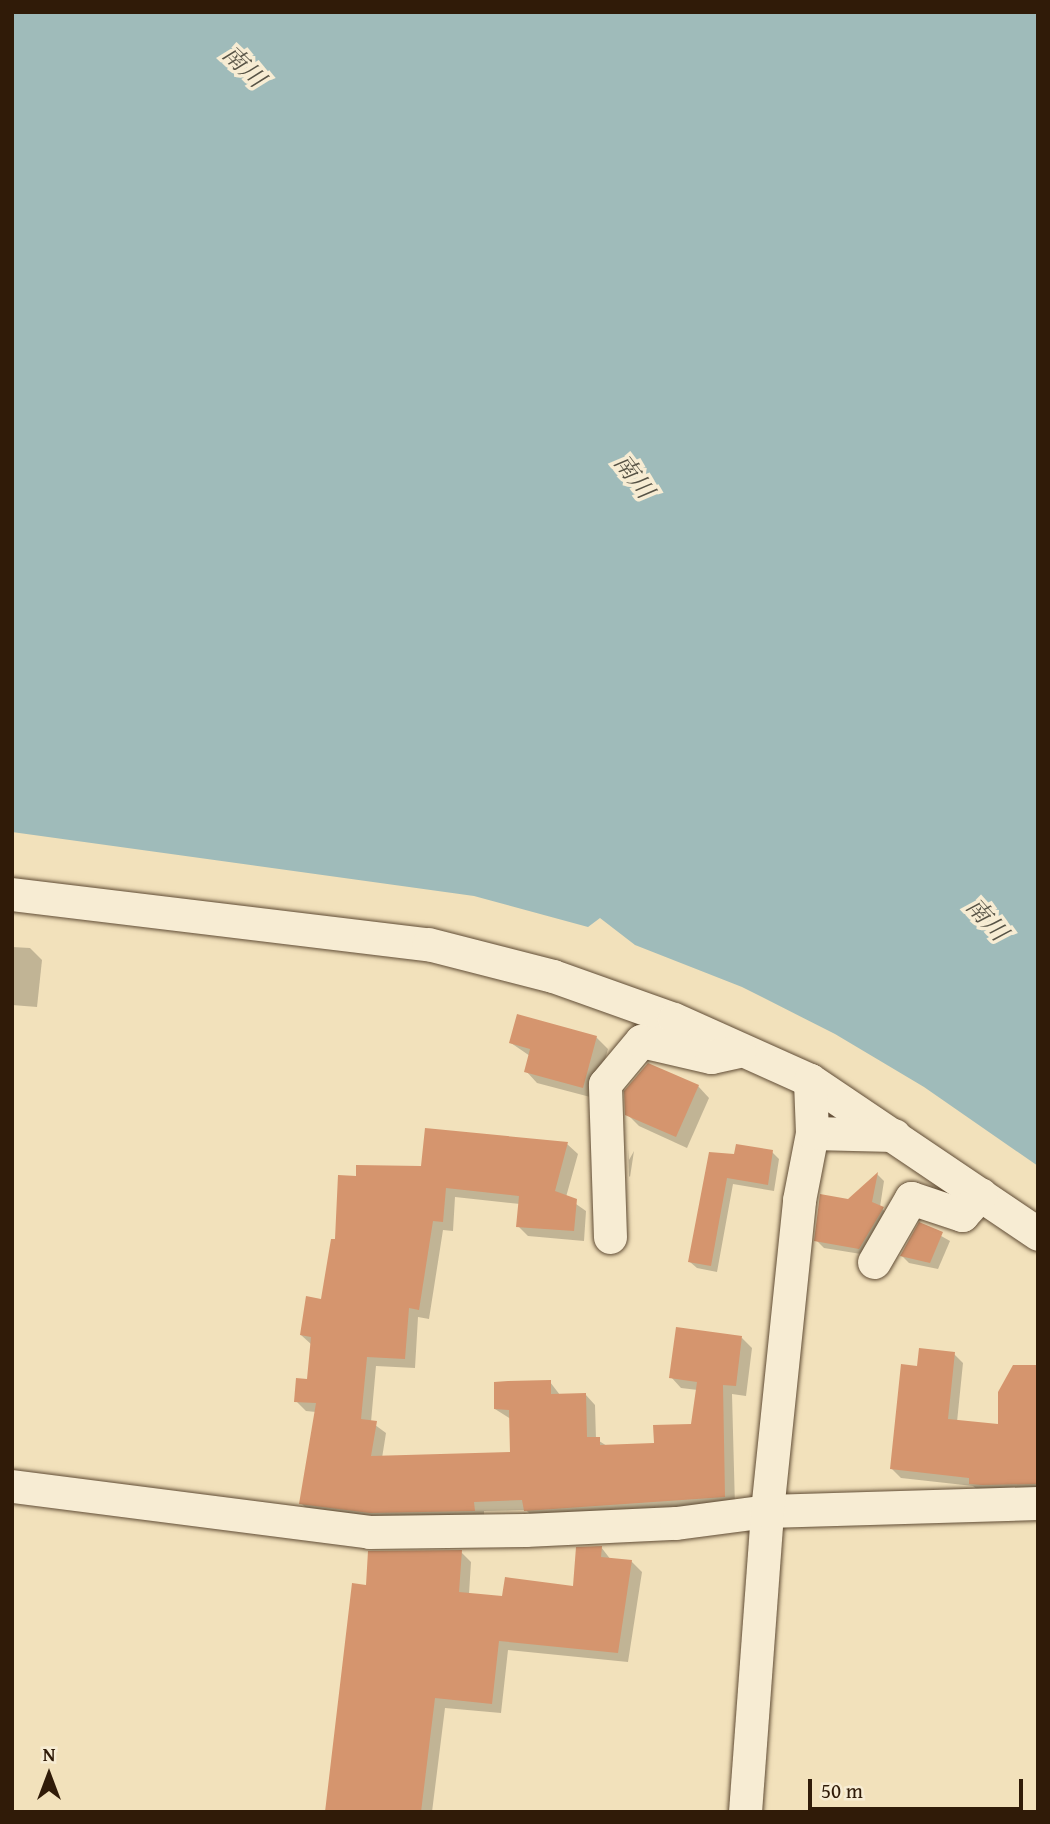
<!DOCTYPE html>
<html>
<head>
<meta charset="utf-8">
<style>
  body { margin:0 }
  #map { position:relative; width:1050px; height:1824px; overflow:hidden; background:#f2e1bb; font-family:"Gentium Book Plus","Noto Serif JP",serif }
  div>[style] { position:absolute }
  .water>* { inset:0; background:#9fbbba }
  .shadow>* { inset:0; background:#0003 }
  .building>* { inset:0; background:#d5956e }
  .roads { filter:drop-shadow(0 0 2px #604c35) drop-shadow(0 0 2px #604c35) }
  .minor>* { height:33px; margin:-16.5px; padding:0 16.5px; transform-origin:16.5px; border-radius:16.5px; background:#f7ecd3 }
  span { translate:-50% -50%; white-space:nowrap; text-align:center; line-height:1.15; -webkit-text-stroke:7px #f7ecd3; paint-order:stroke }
  .water-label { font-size:24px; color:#575346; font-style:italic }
  .frame { position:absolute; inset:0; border:14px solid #301b08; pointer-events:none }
  .north { position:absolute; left:14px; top:1740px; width:70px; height:70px; -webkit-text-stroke:5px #f7ecd3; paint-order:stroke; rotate:0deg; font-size:19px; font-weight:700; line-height:28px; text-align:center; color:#301b08 }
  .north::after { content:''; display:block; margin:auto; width:24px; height:32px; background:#301b08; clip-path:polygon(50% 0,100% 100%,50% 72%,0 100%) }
  .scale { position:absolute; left:808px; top:1779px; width:215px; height:32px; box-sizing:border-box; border:4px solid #301b08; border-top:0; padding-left:9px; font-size:21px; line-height:24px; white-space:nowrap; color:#301b08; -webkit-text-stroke:5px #f7ecd3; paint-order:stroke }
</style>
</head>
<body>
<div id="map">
  <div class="water">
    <div style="clip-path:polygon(12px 12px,1038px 12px,1038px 1166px,924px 1087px,835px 1034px,742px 987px,635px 945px,600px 918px,588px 927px,474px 896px,12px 832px)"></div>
  </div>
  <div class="shadow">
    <div style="clip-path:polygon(12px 947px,30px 948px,42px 960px,37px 1007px,12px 1005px)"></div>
    <div style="clip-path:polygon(596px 1037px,608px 1049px,594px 1098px,537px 1083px,526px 1071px,530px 1056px,511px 1043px)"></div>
    <div style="clip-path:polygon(698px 1086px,709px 1098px,687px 1148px,639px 1126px,627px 1114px)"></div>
    <div style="clip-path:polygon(567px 1144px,578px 1154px,566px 1197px,586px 1211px,584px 1241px,528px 1236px,518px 1226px,520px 1204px,455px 1197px,453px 1231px,443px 1230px,429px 1319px,418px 1317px,415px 1368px,376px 1366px,371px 1422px,386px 1433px,382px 1458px,511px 1454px,511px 1419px,495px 1409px,550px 1382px,560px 1395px,585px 1394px,595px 1405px,596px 1439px,607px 1446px,655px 1445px,692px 1426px,698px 1390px,681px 1388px,671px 1377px,742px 1338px,752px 1348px,746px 1396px,732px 1394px,735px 1507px,536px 1520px,526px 1510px,484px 1511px,484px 1521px,311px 1513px,301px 1503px,316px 1412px,306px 1411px,296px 1401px,309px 1381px,312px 1345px,301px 1335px,323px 1301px,357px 1178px)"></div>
    <div style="clip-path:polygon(628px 1148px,629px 1160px,634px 1151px,630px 1177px,629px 1176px)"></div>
    <div style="clip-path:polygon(772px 1152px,779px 1159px,774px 1191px,733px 1184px,717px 1272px,697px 1268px,690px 1262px,735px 1156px)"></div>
    <div style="clip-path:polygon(877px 1174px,884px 1181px,880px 1207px,890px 1216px,867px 1255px,824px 1248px,816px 1240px)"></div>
    <div style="clip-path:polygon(920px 1224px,950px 1241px,938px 1269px,909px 1263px,902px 1256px)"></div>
    <div style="clip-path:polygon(954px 1354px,963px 1363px,957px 1422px,1000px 1426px,1038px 1366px,1038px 1493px,980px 1492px,973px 1486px,901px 1478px,892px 1469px,918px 1368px)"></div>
    <div style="clip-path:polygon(601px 1547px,611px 1560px,631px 1561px,642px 1572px,628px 1662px,508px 1650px,501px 1713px,445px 1708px,432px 1812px,326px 1812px,368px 1587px,461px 1552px,471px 1562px,469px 1594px,503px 1598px,574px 1588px)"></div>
  </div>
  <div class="building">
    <div style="clip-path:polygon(517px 1014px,597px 1036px,583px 1088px,524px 1072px,530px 1049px,509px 1043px)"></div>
    <div style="clip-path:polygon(648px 1063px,699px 1085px,676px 1137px,625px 1115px,624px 1091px)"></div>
    <div style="clip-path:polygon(425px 1128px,568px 1142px,555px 1191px,577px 1199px,574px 1231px,516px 1227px,519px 1196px,446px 1188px,443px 1222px,433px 1221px,419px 1310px,409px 1308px,405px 1359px,367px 1357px,361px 1419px,377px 1421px,371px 1456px,510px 1452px,509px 1410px,494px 1409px,494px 1382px,508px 1381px,551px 1380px,551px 1394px,586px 1393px,587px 1437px,600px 1437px,600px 1445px,654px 1443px,653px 1425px,691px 1424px,697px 1382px,669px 1378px,676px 1327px,742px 1336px,736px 1386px,723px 1385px,725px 1497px,524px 1511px,522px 1500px,474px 1502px,475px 1511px,370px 1513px,299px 1504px,316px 1403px,294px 1402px,296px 1378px,307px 1379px,311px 1337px,300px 1335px,306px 1296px,321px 1299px,331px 1239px,335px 1239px,338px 1175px,356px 1176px,356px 1165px,421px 1166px)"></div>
    <div style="clip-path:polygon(736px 1144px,773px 1150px,768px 1185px,727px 1178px,711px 1266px,688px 1262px,709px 1152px,734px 1154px)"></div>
    <div style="clip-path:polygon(878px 1172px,872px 1202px,884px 1207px,859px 1249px,814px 1241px,820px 1194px,848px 1199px)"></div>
    <div style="clip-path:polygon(919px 1222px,943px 1232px,930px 1263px,900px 1256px)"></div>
    <div style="clip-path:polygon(919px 1348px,955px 1352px,948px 1419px,998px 1424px,998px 1392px,1013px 1365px,1038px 1365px,1038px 1484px,982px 1485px,969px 1484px,969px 1478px,890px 1469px,901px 1364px,917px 1366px)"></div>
    <div style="clip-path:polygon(602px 1546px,601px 1557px,632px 1560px,618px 1653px,499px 1641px,492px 1704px,435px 1698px,421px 1812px,325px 1812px,352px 1583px,366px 1585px,368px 1551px,462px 1550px,459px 1592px,502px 1596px,505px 1577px,573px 1586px,576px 1547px)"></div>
  </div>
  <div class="roads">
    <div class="minor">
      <div style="left:12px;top:894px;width:419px;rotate:6.9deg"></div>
      <div style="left:428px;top:944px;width:129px;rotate:14.4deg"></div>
      <div style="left:553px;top:976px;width:128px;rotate:19.6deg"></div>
      <div style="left:674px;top:1019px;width:149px;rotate:24.2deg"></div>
      <div style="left:810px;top:1080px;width:275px;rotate:34deg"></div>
      <div style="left:812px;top:1133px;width:82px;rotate:1.4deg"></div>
      <div style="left:610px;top:1237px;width:153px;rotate:-91.9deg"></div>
      <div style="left:605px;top:1084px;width:56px;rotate:-50.1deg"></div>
      <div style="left:641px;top:1041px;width:72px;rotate:12.9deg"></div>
      <div style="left:711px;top:1057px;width:29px;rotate:-12deg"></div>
      <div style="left:874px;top:1262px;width:74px;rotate:-60deg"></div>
      <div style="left:911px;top:1198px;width:54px;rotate:18.4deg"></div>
      <div style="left:962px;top:1215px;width:28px;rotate:-48deg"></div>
      <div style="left:12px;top:1486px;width:360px;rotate:7.3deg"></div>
      <div style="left:369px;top:1532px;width:156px;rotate:-0.7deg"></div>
      <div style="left:525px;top:1530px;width:151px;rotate:-2.7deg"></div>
      <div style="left:676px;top:1523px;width:92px;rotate:-7.5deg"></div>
      <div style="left:767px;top:1511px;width:271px;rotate:-1.7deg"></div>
      <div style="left:745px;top:1812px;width:302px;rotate:-85.8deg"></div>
      <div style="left:767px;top:1511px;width:313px;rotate:-84.1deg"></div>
      <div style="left:799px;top:1200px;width:68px;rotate:-79deg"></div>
      <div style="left:812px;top:1133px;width:53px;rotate:-92.2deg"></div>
    </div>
  </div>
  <div class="water-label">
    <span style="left:244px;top:66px;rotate:44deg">南川</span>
    <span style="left:634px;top:476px;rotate:53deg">南川</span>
    <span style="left:987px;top:919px;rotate:48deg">南川</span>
  </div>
  <div class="frame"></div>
  <div class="north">N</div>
  <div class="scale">50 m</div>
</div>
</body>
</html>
